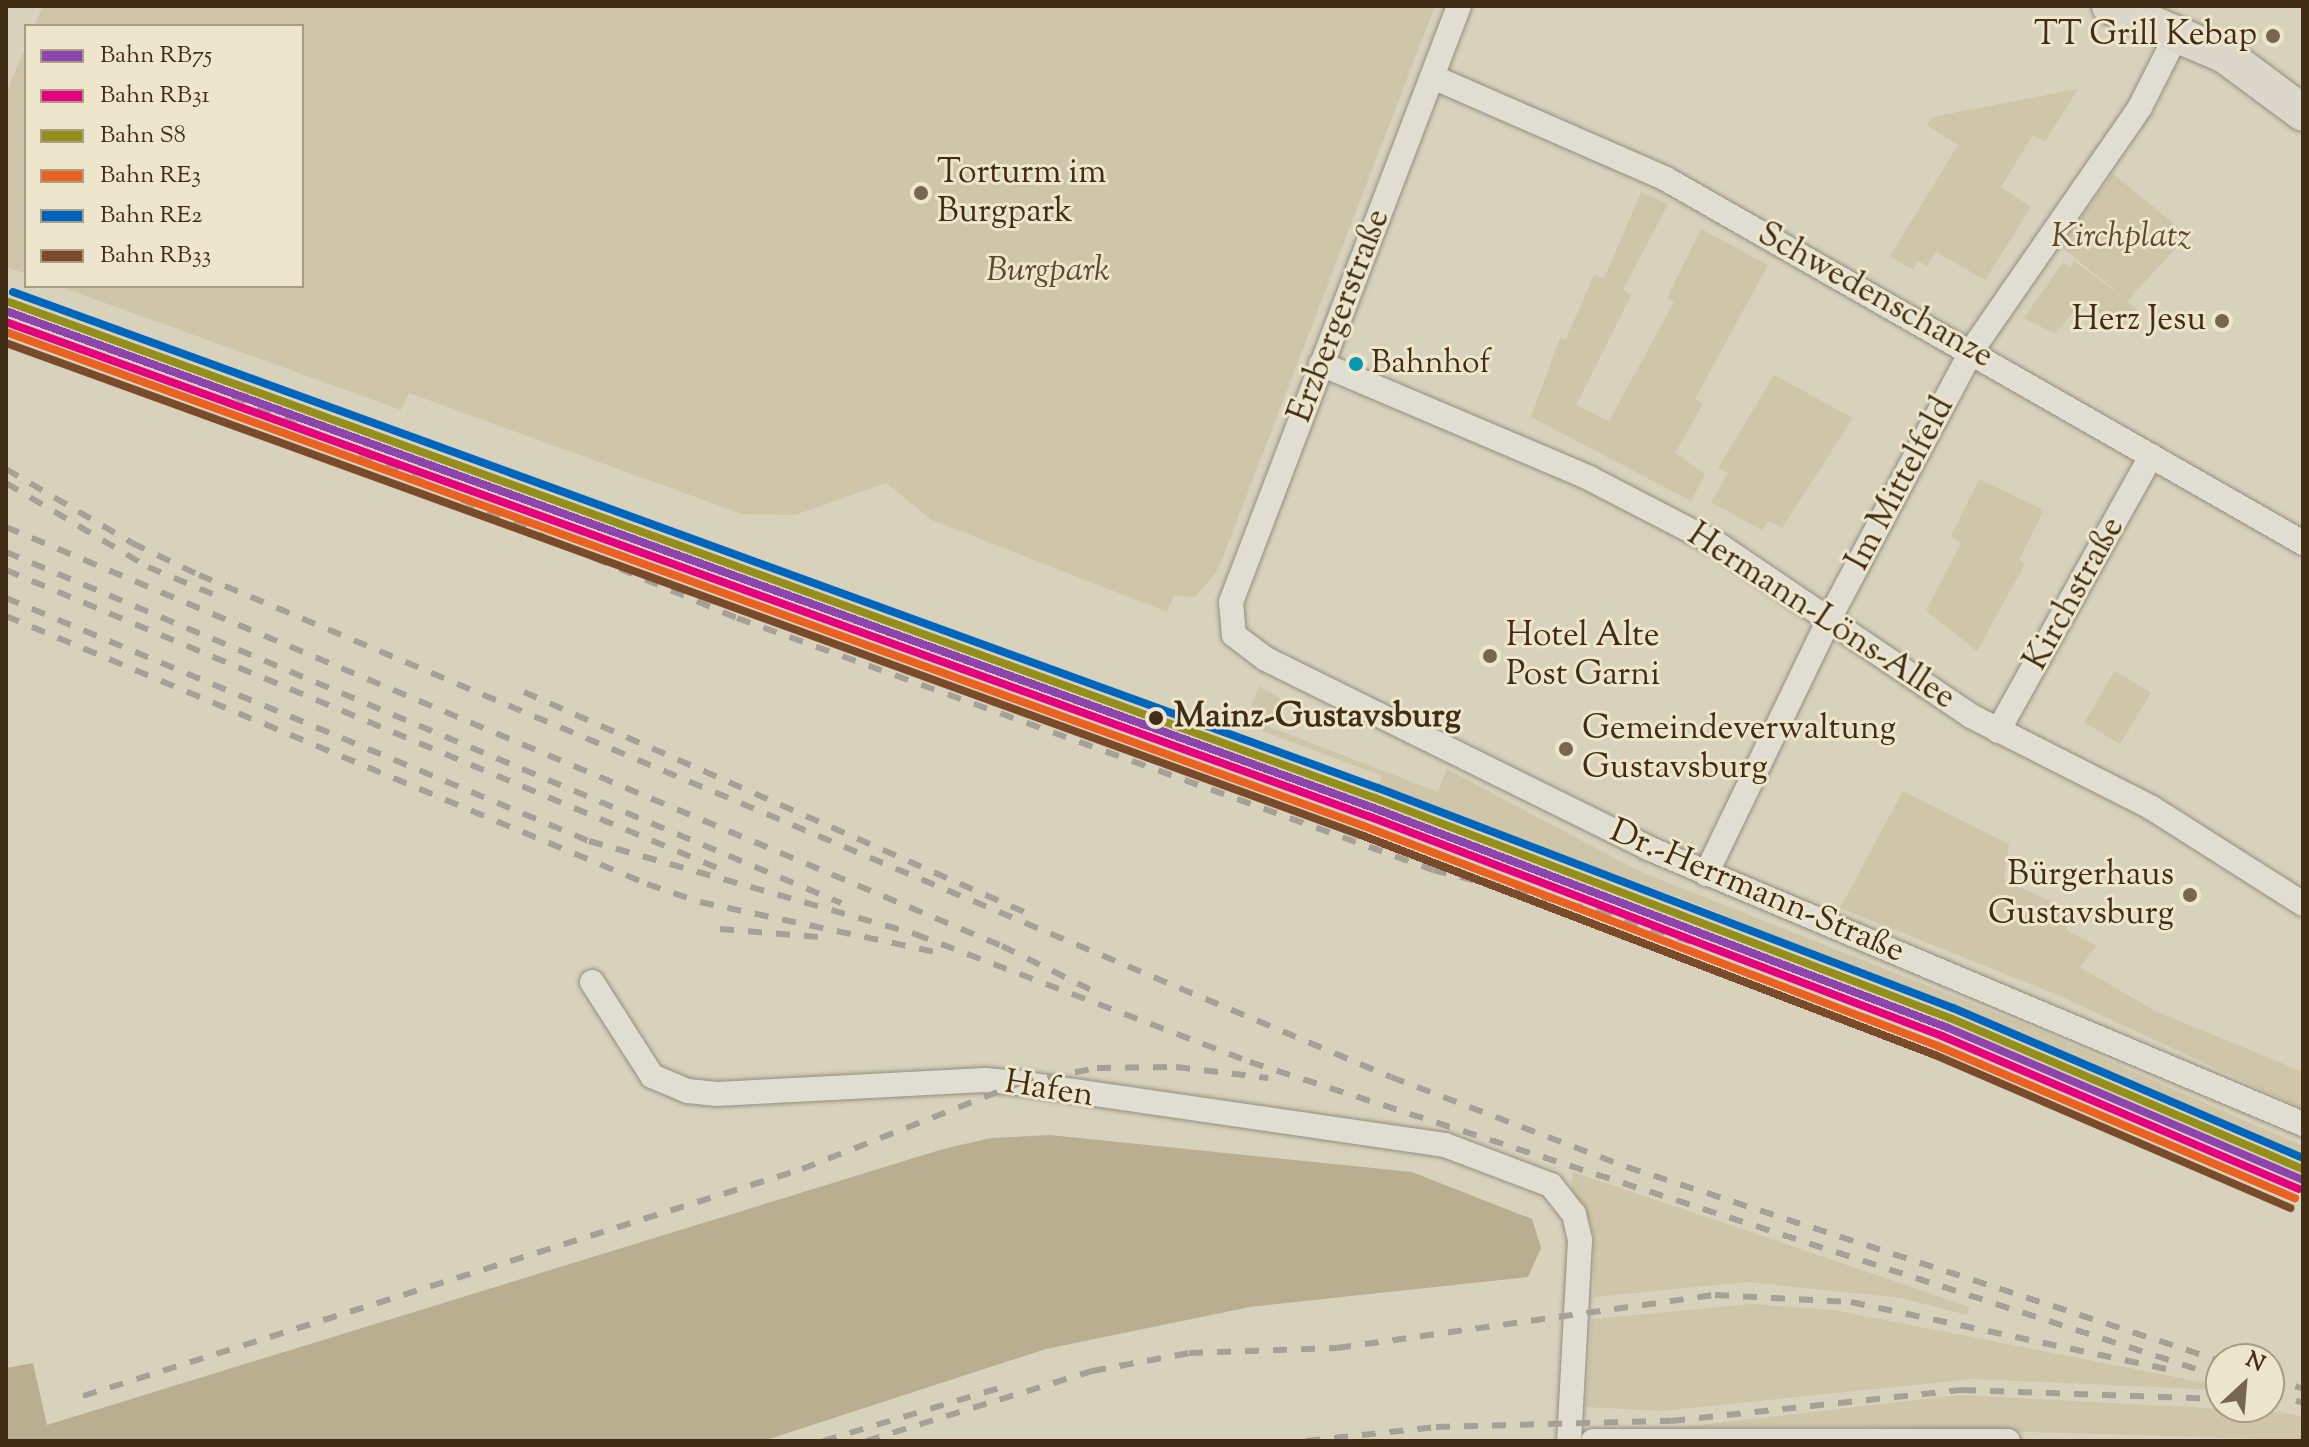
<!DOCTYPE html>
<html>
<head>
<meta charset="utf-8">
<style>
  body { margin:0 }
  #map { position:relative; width:2309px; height:1447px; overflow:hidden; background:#d8d2bd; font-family:"Sorts Mill Goudy",serif }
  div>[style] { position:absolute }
  .green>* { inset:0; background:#cfc5a8; transform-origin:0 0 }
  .water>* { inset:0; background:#baae90 }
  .roads { filter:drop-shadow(0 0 2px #938d7e) drop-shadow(0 0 2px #938d7e) }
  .street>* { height:24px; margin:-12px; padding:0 12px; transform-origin:12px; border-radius:12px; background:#e0ded3 }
  .primary>* { height:36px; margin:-18px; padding:0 18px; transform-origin:18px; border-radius:18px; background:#dbd8cb }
  .rail>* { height:6px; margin-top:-3px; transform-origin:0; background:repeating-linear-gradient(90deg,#a5a196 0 14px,transparent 0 28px) }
  .rail-1>* { height:8px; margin:-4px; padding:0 4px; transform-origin:4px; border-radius:4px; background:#8e44ad }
  .rail-2>* { height:8px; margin:-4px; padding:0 4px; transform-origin:4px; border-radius:4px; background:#e5007d }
  .rail-3>* { height:8px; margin:-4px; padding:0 4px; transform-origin:4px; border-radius:4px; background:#948f1d }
  .rail-4>* { height:8px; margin:-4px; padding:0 4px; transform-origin:4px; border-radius:4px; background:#e96221 }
  .rail-5>* { height:8px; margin:-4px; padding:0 4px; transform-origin:4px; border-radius:4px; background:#0065bd }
  .rail-6>* { height:8px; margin:-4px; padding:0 4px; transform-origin:4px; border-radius:4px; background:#7a4b2a }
  .dots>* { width:22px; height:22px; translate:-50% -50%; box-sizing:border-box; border:4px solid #ede6cc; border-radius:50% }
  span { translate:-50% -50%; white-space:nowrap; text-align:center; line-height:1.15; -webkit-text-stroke:6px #ede6cc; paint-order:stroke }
  .bus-label { font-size:32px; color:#412d15 }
  .left { translate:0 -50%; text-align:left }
  .poi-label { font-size:34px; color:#412d15 }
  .right { translate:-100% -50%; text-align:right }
  .park-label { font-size:34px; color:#5c492f; font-style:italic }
  .street-label { font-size:34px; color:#412d15 }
  .stop-label { font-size:34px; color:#412d15; font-weight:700 }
  .frame { position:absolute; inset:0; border:8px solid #412d15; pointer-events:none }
  .legend { position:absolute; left:24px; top:24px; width:280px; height:264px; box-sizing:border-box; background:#ede6cc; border:2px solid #a89c83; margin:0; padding:10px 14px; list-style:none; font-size:24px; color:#412d15 }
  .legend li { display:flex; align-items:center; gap:16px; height:40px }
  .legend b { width:40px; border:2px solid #a89c83 }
  .north { position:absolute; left:2205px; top:1343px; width:80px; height:80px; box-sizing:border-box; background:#ede6cc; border:2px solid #a89c83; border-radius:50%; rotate:26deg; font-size:22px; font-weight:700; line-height:32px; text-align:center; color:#412d15 }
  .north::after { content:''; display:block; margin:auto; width:28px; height:36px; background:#766750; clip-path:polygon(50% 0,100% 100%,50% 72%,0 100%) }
</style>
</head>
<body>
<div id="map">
  <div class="green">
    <div style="clip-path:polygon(43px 6px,1435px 6px,1218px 570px,1195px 597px,1174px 596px,1167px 612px,932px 520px,886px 483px,795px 515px,742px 514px,409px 393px,401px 410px,58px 286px,302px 286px,302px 26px,34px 26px)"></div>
    <div style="clip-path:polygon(26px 46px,26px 274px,6px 267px,6px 93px)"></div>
    <div style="clip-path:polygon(2078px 89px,2045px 142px,2033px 135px,2001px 187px,2031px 207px,1985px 280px,1936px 252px,1927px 266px,1918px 261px,1913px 270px,1890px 256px,1958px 145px,1927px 125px,1932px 117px)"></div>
    <div style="clip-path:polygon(2113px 174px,2188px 235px,2127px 301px,2138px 310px,2120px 329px,2083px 300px,2055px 334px,2024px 318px,2063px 262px,2070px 267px,2074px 261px,2127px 300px,2060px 246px)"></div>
    <div style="clip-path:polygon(1641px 192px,1668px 204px,1623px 290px,1631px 295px,1576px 405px,1609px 421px,1674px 302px,1667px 298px,1701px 229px,1768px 265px,1695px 399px,1703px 404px,1675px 453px,1705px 474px,1691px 501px,1531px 417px,1560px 338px,1566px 339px,1594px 275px,1604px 279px)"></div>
    <div style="clip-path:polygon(1774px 375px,1853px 418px,1782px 528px,1768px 521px,1762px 530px,1711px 502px,1728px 473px,1718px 468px)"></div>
    <div style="clip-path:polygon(1979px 479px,2044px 510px,2019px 560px,2025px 564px,1977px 651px,1926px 611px,1961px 543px,1951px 536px)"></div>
    <div style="left:2115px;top:671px;width:42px;height:60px;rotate:31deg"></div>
    <div style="clip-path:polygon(1259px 686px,1280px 698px,1272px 719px,1263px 724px,1247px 718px)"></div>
    <div style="clip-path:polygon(1265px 725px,1438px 792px,1447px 769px,1641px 872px,2029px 1026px,2303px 1146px,2303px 1157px,1700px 905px,1377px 789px,1382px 776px,1262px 731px)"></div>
    <div style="clip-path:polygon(1903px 791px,2009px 844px,2004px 880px,2074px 912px,2066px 930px,2097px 946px,2080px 967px,2155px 1011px,2303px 1072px,2303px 1109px,2060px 996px,1840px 908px)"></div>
    <div style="clip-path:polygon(1573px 1172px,1689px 1211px,1970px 1307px,1967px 1315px,1901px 1298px,1748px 1282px,1594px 1297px,1594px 1233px,1571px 1190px)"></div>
    <div style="clip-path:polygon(1752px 1304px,1833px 1310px,2221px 1386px,2221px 1390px,1973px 1379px,1661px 1411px,1586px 1407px,1592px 1319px)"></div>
    <div style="clip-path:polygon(1959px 1395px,2280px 1412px,2303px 1417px,2303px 1440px,1868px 1427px,1682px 1427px)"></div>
  </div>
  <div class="water">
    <div style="clip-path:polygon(1050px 1135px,1412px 1172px,1532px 1219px,1541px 1248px,1528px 1277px,1250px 1307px,1046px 1349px,763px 1441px,6px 1441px,6px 1368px,33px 1363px,47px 1425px,943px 1149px,991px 1138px)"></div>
  </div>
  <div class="roads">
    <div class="street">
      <div style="left:1459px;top:6px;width:638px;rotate:110.93deg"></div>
      <div style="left:1231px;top:602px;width:33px;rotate:85deg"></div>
      <div style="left:1234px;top:635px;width:40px;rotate:37deg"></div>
      <div style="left:1266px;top:659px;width:426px;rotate:26.3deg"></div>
      <div style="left:1648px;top:848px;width:711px;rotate:22.85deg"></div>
      <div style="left:1433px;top:77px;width:254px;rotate:23.6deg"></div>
      <div style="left:1666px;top:179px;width:734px;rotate:29.74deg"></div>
      <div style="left:1321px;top:364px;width:291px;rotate:23deg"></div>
      <div style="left:1589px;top:478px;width:148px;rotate:27.4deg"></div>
      <div style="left:1720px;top:546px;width:303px;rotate:34.1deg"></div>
      <div style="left:1971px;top:716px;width:203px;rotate:26.9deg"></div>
      <div style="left:2152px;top:808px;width:179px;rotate:32.4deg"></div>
      <div style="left:1998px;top:731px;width:315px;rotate:-60.9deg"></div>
      <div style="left:1706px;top:874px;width:283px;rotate:-64.2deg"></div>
      <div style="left:1829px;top:619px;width:305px;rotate:-62deg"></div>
      <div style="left:1972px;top:350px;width:295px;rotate:-55.3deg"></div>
      <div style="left:2140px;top:107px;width:84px;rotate:-63.1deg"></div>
      <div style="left:592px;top:982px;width:112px;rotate:57.4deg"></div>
      <div style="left:652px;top:1076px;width:39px;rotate:23deg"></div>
      <div style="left:688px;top:1091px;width:29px;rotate:6deg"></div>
      <div style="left:717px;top:1094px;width:268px;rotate:-3deg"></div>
      <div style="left:985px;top:1080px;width:35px;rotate:5deg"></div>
      <div style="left:1020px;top:1083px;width:429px;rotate:8.3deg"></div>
      <div style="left:1445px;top:1145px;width:113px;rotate:20.7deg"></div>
      <div style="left:1551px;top:1185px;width:37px;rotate:52deg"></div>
      <div style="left:1574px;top:1214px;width:27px;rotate:77deg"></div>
      <div style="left:1580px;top:1240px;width:201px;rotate:93.1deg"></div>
      <div style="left:1593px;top:1441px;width:415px"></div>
    </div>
    <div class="primary">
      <div style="left:2110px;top:6px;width:125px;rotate:23.1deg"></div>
      <div style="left:2225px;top:55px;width:97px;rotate:36.6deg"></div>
    </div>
  </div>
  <div class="rail">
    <div style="left:207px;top:384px;width:368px;rotate:24.4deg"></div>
    <div style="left:542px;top:536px;width:212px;rotate:22.8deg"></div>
    <div style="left:737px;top:618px;width:740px;rotate:19.9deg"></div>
    <div style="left:1433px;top:870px;width:170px;rotate:14deg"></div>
    <div style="left:1598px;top:911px;width:126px;rotate:18.4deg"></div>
    <div style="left:1718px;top:951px;width:240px;rotate:21deg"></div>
    <div style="left:1942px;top:1037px;width:392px;rotate:23.1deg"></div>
    <div style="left:6px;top:469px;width:146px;rotate:30.4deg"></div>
    <div style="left:132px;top:543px;width:74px;rotate:25.5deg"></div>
    <div style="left:199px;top:575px;width:1293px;rotate:22.84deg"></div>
    <div style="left:1391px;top:1077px;width:253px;rotate:20.9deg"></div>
    <div style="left:1627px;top:1167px;width:625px;rotate:18.09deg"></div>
    <div style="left:6px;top:483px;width:165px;rotate:30.6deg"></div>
    <div style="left:148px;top:567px;width:70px;rotate:22.6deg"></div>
    <div style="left:6px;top:527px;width:1081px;rotate:22.82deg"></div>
    <div style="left:1002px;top:946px;width:99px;rotate:26.3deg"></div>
    <div style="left:6px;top:552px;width:906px;rotate:22.8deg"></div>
    <div style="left:6px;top:570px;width:776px;rotate:22.73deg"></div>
    <div style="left:6px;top:598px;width:632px;rotate:22.63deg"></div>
    <div style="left:589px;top:841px;width:339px;rotate:15.9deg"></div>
    <div style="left:915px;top:934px;width:359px;rotate:20.9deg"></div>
    <div style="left:1250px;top:1062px;width:1021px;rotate:17.97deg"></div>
    <div style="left:6px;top:616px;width:695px;rotate:22.69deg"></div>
    <div style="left:647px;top:884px;width:56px;rotate:18.8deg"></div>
    <div style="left:700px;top:902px;width:241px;rotate:12deg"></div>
    <div style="left:524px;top:692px;width:554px;rotate:23.74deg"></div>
    <div style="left:720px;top:929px;width:99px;rotate:4.6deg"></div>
    <div style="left:2269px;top:1377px;width:36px;rotate:19deg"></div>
    <div style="left:2269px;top:1393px;width:35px;rotate:16deg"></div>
    <div style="left:83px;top:1396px;width:754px;rotate:-17.52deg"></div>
    <div style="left:802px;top:1169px;width:234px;rotate:-21.5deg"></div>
    <div style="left:1020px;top:1083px;width:78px;rotate:-11deg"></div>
    <div style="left:1097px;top:1068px;width:79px;rotate:-0.7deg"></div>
    <div style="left:1176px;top:1067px;width:93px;rotate:6.8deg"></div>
    <div style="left:823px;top:1441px;width:188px;rotate:-16.7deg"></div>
    <div style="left:866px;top:1441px;width:237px;rotate:-17.2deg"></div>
    <div style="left:1092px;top:1371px;width:99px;rotate:-10.5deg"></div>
    <div style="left:1189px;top:1353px;width:148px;rotate:-1.9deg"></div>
    <div style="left:1337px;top:1348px;width:382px;rotate:-8deg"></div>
    <div style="left:1715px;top:1295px;width:136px;rotate:2.9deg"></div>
    <div style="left:1851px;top:1302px;width:326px;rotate:12deg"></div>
    <div style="left:1306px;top:1441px;width:131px;rotate:-6.1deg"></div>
    <div style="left:1436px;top:1427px;width:235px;rotate:-1.5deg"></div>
    <div style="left:1671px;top:1421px;width:293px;rotate:-6.1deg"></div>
    <div style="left:1962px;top:1390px;width:259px;rotate:2deg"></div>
  </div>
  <div class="rail-1">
    <div style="left:6px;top:311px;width:1452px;rotate:19.97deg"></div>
    <div style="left:1371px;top:807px;width:616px;rotate:20.94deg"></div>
    <div style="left:1946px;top:1027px;width:388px;rotate:23.2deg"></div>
  </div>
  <div class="rail-2">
    <div style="left:6px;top:322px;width:1449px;rotate:19.94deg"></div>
    <div style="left:1368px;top:816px;width:615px;rotate:20.97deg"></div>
    <div style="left:1942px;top:1036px;width:388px;rotate:23.2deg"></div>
  </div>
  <div class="rail-3">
    <div style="left:9px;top:302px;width:1453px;rotate:19.96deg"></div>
    <div style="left:1375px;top:798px;width:616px;rotate:20.94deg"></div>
    <div style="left:1950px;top:1018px;width:384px;rotate:23.2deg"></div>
  </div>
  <div class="rail-4">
    <div style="left:6px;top:332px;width:1445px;rotate:19.99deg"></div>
    <div style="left:1364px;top:826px;width:615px;rotate:20.97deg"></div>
    <div style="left:1938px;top:1046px;width:388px;rotate:23.1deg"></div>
  </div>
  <div class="rail-5">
    <div style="left:13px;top:292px;width:1452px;rotate:19.97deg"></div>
    <div style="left:1378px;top:788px;width:616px;rotate:20.94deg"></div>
    <div style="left:1953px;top:1008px;width:381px;rotate:23.2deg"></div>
  </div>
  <div class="rail-6">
    <div style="left:6px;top:343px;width:1442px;rotate:19.96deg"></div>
    <div style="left:1361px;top:835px;width:615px;rotate:20.97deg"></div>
    <div style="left:1935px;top:1055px;width:387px;rotate:23.3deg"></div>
  </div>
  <div class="dots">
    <div style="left:2273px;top:36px;background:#766750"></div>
    <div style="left:921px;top:193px;background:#766750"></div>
    <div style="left:2222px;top:321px;background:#766750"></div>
    <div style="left:1356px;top:364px;background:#0a96b2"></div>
    <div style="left:1490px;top:656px;background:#766750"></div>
    <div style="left:1156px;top:718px;background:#412d15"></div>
    <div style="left:1566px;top:749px;background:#766750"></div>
    <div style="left:2190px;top:895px;background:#766750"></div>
  </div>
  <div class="bus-label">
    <span class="left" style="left:1371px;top:364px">Bahnhof</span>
  </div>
  <div class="poi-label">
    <span class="right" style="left:2257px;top:36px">TT Grill Kebap</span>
    <span class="left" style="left:937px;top:193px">Torturm im<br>Burgpark</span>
    <span class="right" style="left:2206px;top:321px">Herz Jesu</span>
    <span class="left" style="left:1506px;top:656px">Hotel Alte<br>Post Garni</span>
    <span class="left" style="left:1582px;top:749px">Gemeindeverwaltung<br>Gustavsburg</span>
    <span class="right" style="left:2174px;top:895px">Bürgerhaus<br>Gustavsburg</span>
  </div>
  <div class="park-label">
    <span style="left:2121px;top:238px">Kirchplatz</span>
    <span style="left:1048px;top:272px">Burgpark</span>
  </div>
  <div class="street-label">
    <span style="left:1875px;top:296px;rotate:29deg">Schwedenschanze</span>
    <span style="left:1340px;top:316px;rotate:-69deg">Erzbergerstraße</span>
    <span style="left:1901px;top:484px;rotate:-62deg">Im Mittelfeld</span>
    <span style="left:2075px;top:594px;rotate:-61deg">Kirchstraße</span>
    <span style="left:1821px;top:617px;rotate:33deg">Hermann-Löns-Allee</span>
    <span style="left:1757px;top:892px;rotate:23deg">Dr.-Herrmann-Straße</span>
    <span style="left:1049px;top:1090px;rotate:9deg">Hafen</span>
  </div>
  <div class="stop-label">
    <span class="left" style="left:1174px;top:718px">Mainz-Gustavsburg</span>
  </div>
  <div class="frame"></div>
  <ul class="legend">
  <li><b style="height:10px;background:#8e44ad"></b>Bahn RB75</li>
  <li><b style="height:10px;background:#e5007d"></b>Bahn RB31</li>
  <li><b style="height:10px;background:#948f1d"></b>Bahn S8</li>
  <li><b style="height:10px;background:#e96221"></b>Bahn RE3</li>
  <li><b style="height:10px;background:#0065bd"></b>Bahn RE2</li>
  <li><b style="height:10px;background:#7a4b2a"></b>Bahn RB33</li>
  </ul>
  <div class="north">N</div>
</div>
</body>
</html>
